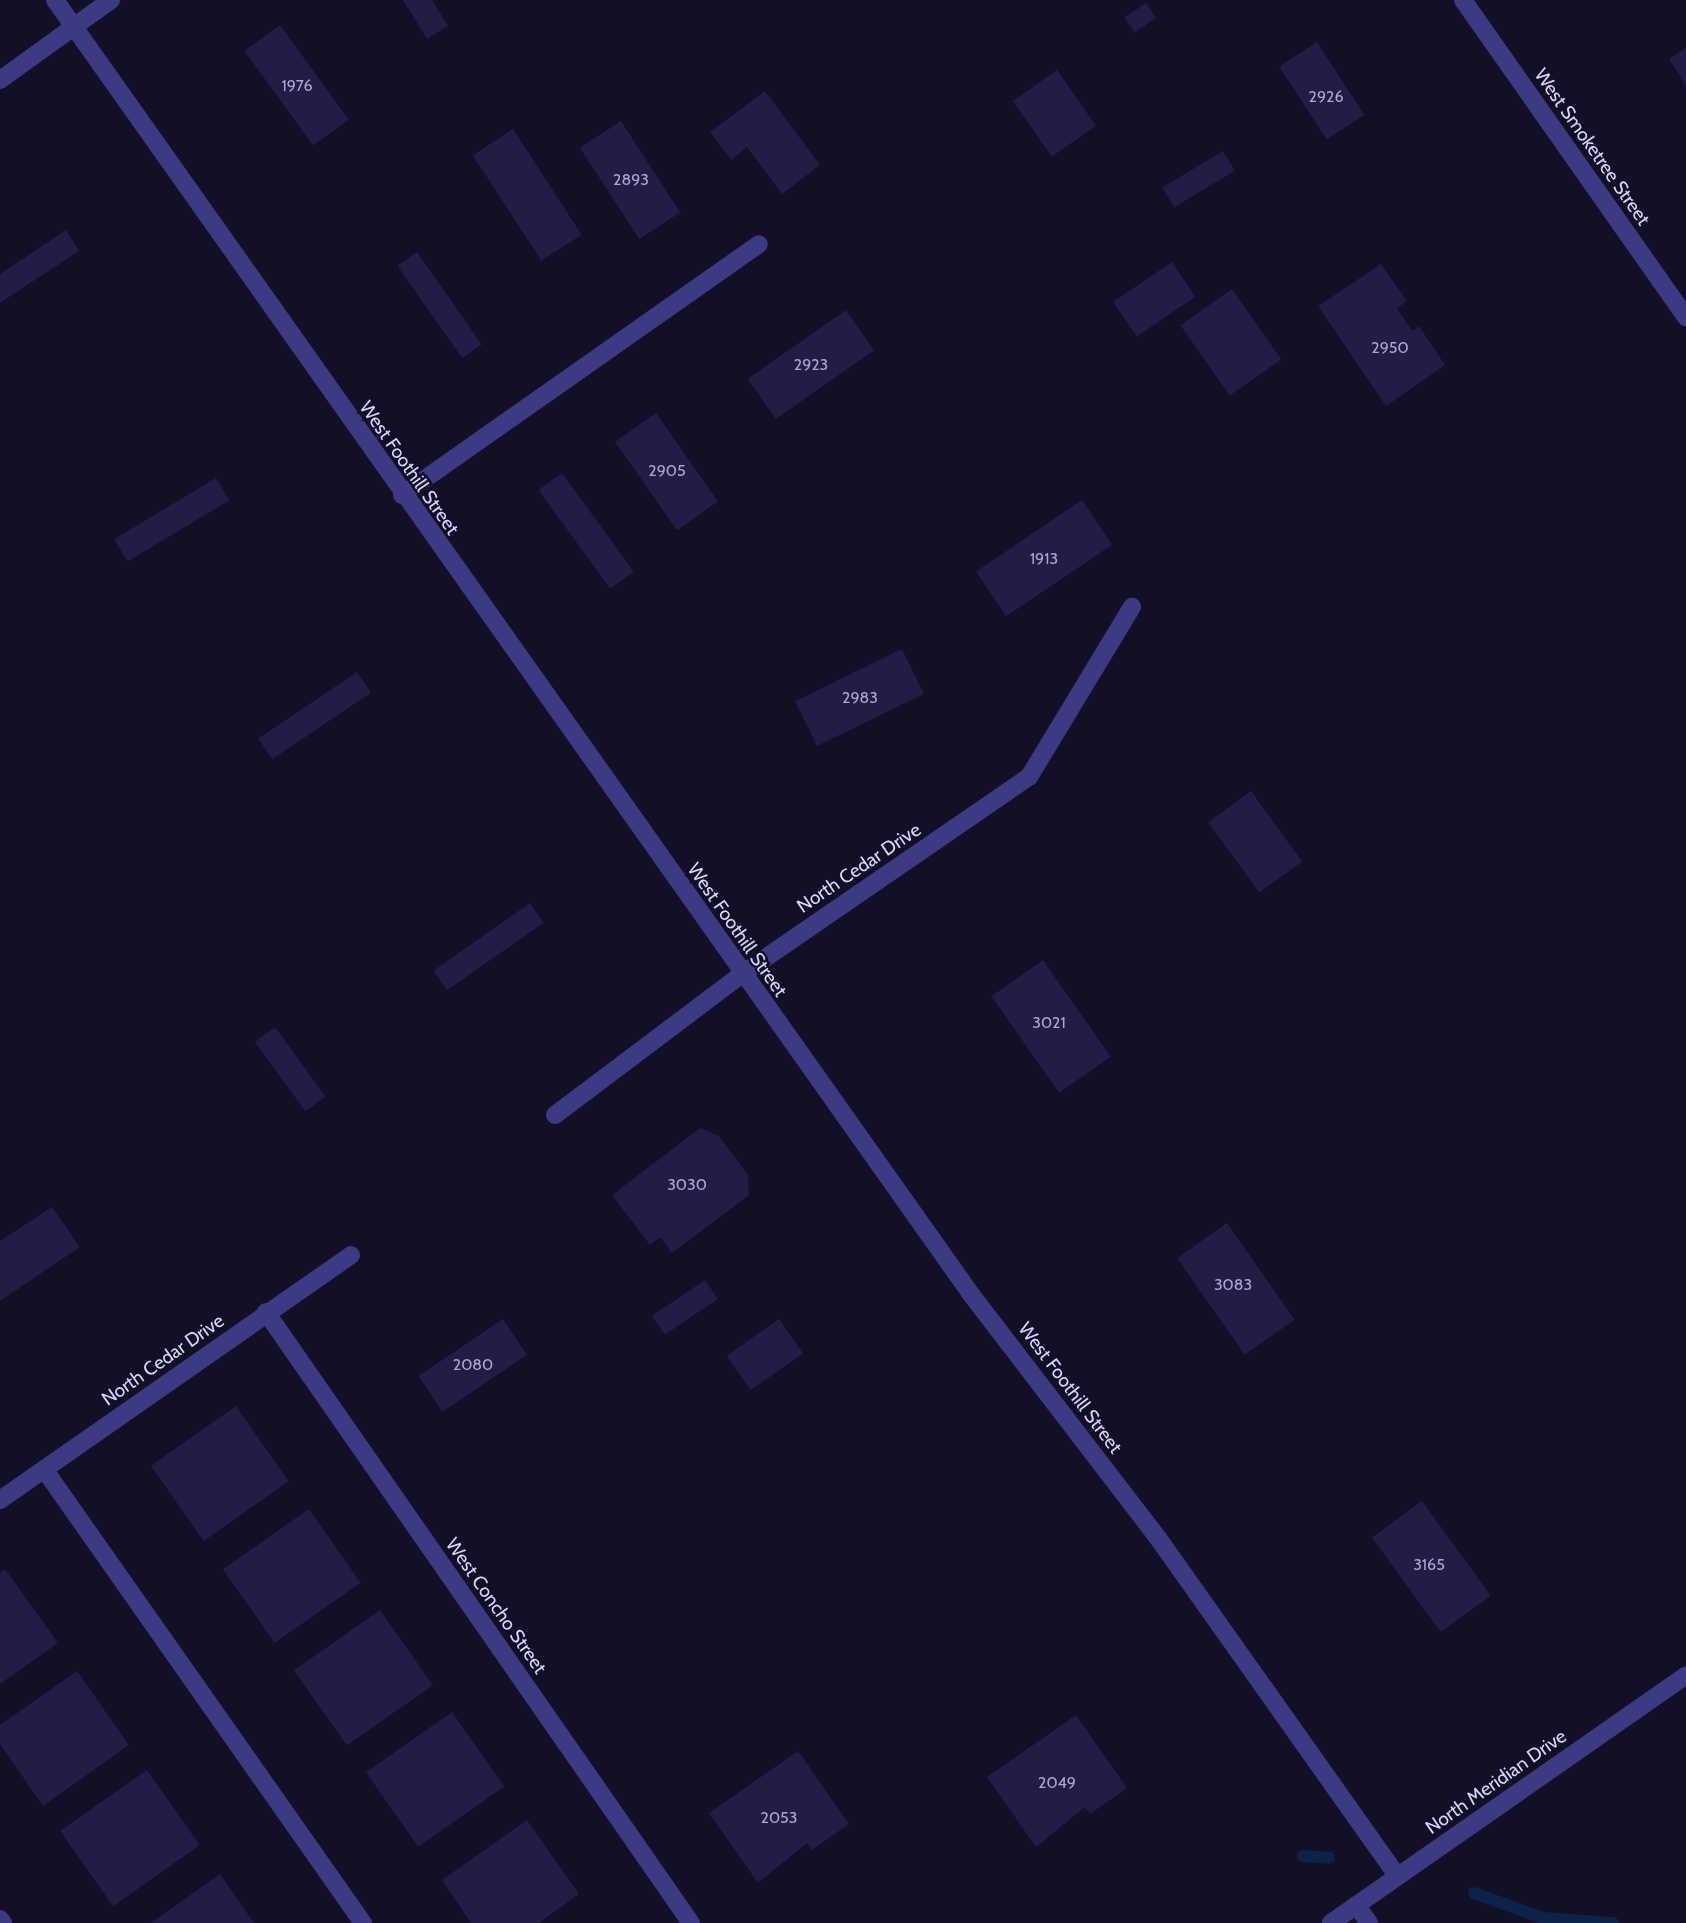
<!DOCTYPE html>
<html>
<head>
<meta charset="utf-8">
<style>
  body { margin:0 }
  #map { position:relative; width:1686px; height:1923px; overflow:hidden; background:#130f26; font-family:Cabin,sans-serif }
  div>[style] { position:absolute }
  .stream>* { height:12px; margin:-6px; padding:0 6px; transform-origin:6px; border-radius:6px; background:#0c2248 }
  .building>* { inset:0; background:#241b47; transform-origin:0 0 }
  .service>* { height:18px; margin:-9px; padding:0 9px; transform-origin:9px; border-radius:9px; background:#3d3a85 }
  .minor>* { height:18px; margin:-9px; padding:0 9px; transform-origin:9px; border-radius:9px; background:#3d3a85 }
  .tertiary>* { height:18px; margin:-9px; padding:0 9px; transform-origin:9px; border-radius:9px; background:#3d3a85 }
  span { translate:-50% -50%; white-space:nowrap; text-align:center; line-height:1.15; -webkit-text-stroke:5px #130f26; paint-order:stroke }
  .number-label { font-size:16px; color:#aca6d1 }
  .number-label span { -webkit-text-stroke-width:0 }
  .street-label { font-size:19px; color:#d9d4ff }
</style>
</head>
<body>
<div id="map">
  <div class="stream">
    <div style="left:1303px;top:1856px;width:26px;rotate:4deg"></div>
    <div style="left:1474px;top:1893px;width:73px;rotate:19.9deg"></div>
    <div style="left:1543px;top:1918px;width:70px;rotate:4.1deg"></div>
  </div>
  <div class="building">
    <div style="clip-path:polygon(403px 0,432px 0,448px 26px,427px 39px)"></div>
    <div style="left:1146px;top:3px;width:18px;height:26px;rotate:56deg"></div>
    <div style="left:280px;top:25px;width:117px;height:44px;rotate:54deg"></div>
    <div style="left:1317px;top:42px;width:87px;height:45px;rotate:57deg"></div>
    <div style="clip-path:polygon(1686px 48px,1686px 85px,1669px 59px)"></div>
    <div style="left:1057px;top:70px;width:68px;height:54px;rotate:55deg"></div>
    <div style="clip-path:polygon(765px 91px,820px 165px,782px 194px,747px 147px,731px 160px,710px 132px)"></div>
    <div style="left:621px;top:121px;width:109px;height:49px;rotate:57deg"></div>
    <div style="left:513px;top:129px;width:126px;height:48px;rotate:57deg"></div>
    <div style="left:1223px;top:151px;width:23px;height:71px;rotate:59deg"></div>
    <div style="clip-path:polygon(66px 230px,79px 251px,0 303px,0 274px)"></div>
    <div style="left:417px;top:252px;width:113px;height:24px;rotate:55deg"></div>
    <div style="left:1172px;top:262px;width:42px;height:71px;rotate:56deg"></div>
    <div style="clip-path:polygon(1381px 264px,1407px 301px,1397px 308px,1412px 331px,1419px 326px,1445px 365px,1386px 406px,1318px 306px)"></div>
    <div style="left:1232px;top:289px;width:86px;height:63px;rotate:55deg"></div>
    <div style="left:846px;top:310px;width:49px;height:120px;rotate:55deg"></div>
    <div style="left:656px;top:413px;width:108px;height:50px;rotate:55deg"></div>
    <div style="left:562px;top:473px;width:122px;height:29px;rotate:54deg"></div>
    <div style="left:216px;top:478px;width:26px;height:119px;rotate:59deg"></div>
    <div style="left:1082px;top:500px;width:54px;height:128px;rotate:56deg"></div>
    <div style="left:902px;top:649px;width:50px;height:119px;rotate:64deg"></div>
    <div style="left:357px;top:672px;width:25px;height:119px;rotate:56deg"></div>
    <div style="left:1251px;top:791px;width:87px;height:53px;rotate:54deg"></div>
    <div style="left:530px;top:903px;width:24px;height:118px;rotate:55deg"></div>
    <div style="left:1043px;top:960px;width:118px;height:63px;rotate:55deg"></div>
    <div style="left:275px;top:1027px;width:86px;height:25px;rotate:54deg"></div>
    <div style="clip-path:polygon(700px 1128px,719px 1136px,748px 1175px,749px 1195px,672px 1253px,660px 1237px,650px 1245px,612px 1195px)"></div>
    <div style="clip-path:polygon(52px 1207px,80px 1247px,0 1301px,0 1241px)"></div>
    <div style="left:1227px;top:1223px;width:118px;height:61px;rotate:55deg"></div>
    <div style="left:705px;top:1280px;width:23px;height:64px;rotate:56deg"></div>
    <div style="left:503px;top:1319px;width:43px;height:102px;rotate:56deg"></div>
    <div style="left:779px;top:1319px;width:42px;height:64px;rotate:55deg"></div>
    <div style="left:236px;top:1406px;width:92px;height:104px;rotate:55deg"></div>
    <div style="left:1422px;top:1501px;width:117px;height:62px;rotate:54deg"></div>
    <div style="left:309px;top:1509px;width:90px;height:105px;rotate:55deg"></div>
    <div style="clip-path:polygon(5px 1569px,58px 1643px,0 1684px,0 1573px)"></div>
    <div style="left:380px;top:1610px;width:92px;height:105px;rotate:55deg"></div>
    <div style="clip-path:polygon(77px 1671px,129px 1745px,43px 1806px,0 1744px,0 1725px)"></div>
    <div style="left:452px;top:1712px;width:91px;height:105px;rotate:55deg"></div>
    <div style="clip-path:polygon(1076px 1715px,1127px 1788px,1090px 1814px,1085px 1807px,1036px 1847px,987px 1777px)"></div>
    <div style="clip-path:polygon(798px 1751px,849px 1824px,812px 1850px,807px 1843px,758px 1883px,709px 1813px)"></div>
    <div style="left:147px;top:1770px;width:92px;height:106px;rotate:55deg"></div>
    <div style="clip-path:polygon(527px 1820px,579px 1894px,539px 1923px,471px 1923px,442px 1880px)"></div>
    <div style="clip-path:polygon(220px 1874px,254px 1923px,151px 1923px,196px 1891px)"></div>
  </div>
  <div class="service">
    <div style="left:402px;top:495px;width:436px;rotate:-35.1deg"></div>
    <div style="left:44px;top:1469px;width:555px;rotate:54.91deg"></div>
  </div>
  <div class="minor">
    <div style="left:55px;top:0;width:1584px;rotate:54.71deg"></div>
    <div style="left:970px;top:1293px;width:309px;rotate:52.5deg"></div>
    <div style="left:1158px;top:1538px;width:414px;rotate:54.7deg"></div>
    <div style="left:1463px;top:0;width:388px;rotate:54.9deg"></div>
    <div style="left:0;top:80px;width:137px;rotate:-35.8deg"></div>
    <div style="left:555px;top:1115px;width:234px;rotate:-37deg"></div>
    <div style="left:742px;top:974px;width:348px;rotate:-34.5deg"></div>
    <div style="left:1029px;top:777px;width:199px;rotate:-58.8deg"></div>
    <div style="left:266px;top:1312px;width:744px;rotate:55.18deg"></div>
    <div style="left:0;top:1500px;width:428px;rotate:-34.9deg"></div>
    <div style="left:1356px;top:1905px;width:22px;rotate:54deg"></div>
    <div style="left:0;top:1919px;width:5px;rotate:53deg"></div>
  </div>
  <div class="tertiary">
    <div style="left:1331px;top:1923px;width:433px;rotate:-34.9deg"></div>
  </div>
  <div class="number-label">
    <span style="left:297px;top:86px">1976</span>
    <span style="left:1326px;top:97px">2926</span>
    <span style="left:631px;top:180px">2893</span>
    <span style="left:1390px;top:348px">2950</span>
    <span style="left:811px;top:365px">2923</span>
    <span style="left:667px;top:471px">2905</span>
    <span style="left:1044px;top:559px">1913</span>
    <span style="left:860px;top:698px">2983</span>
    <span style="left:1049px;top:1023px">3021</span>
    <span style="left:687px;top:1185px">3030</span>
    <span style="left:1233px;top:1285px">3083</span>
    <span style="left:473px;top:1365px">2080</span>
    <span style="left:1429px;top:1565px">3165</span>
    <span style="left:1057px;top:1783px">2049</span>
    <span style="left:779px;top:1818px">2053</span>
  </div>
  <div class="street-label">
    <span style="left:1592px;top:147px;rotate:55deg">West Smoketree Street</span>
    <span style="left:409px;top:468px;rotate:55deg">West Foothill Street</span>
    <span style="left:859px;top:868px;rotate:-34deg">North Cedar Drive</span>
    <span style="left:737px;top:930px;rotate:55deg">West Foothill Street</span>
    <span style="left:163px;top:1360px;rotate:-35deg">North Cedar Drive</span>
    <span style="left:1070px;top:1388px;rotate:53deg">West Foothill Street</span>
    <span style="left:496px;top:1606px;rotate:55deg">West Concho Street</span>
    <span style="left:1496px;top:1782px;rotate:-35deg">North Meridian Drive</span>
  </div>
</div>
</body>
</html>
